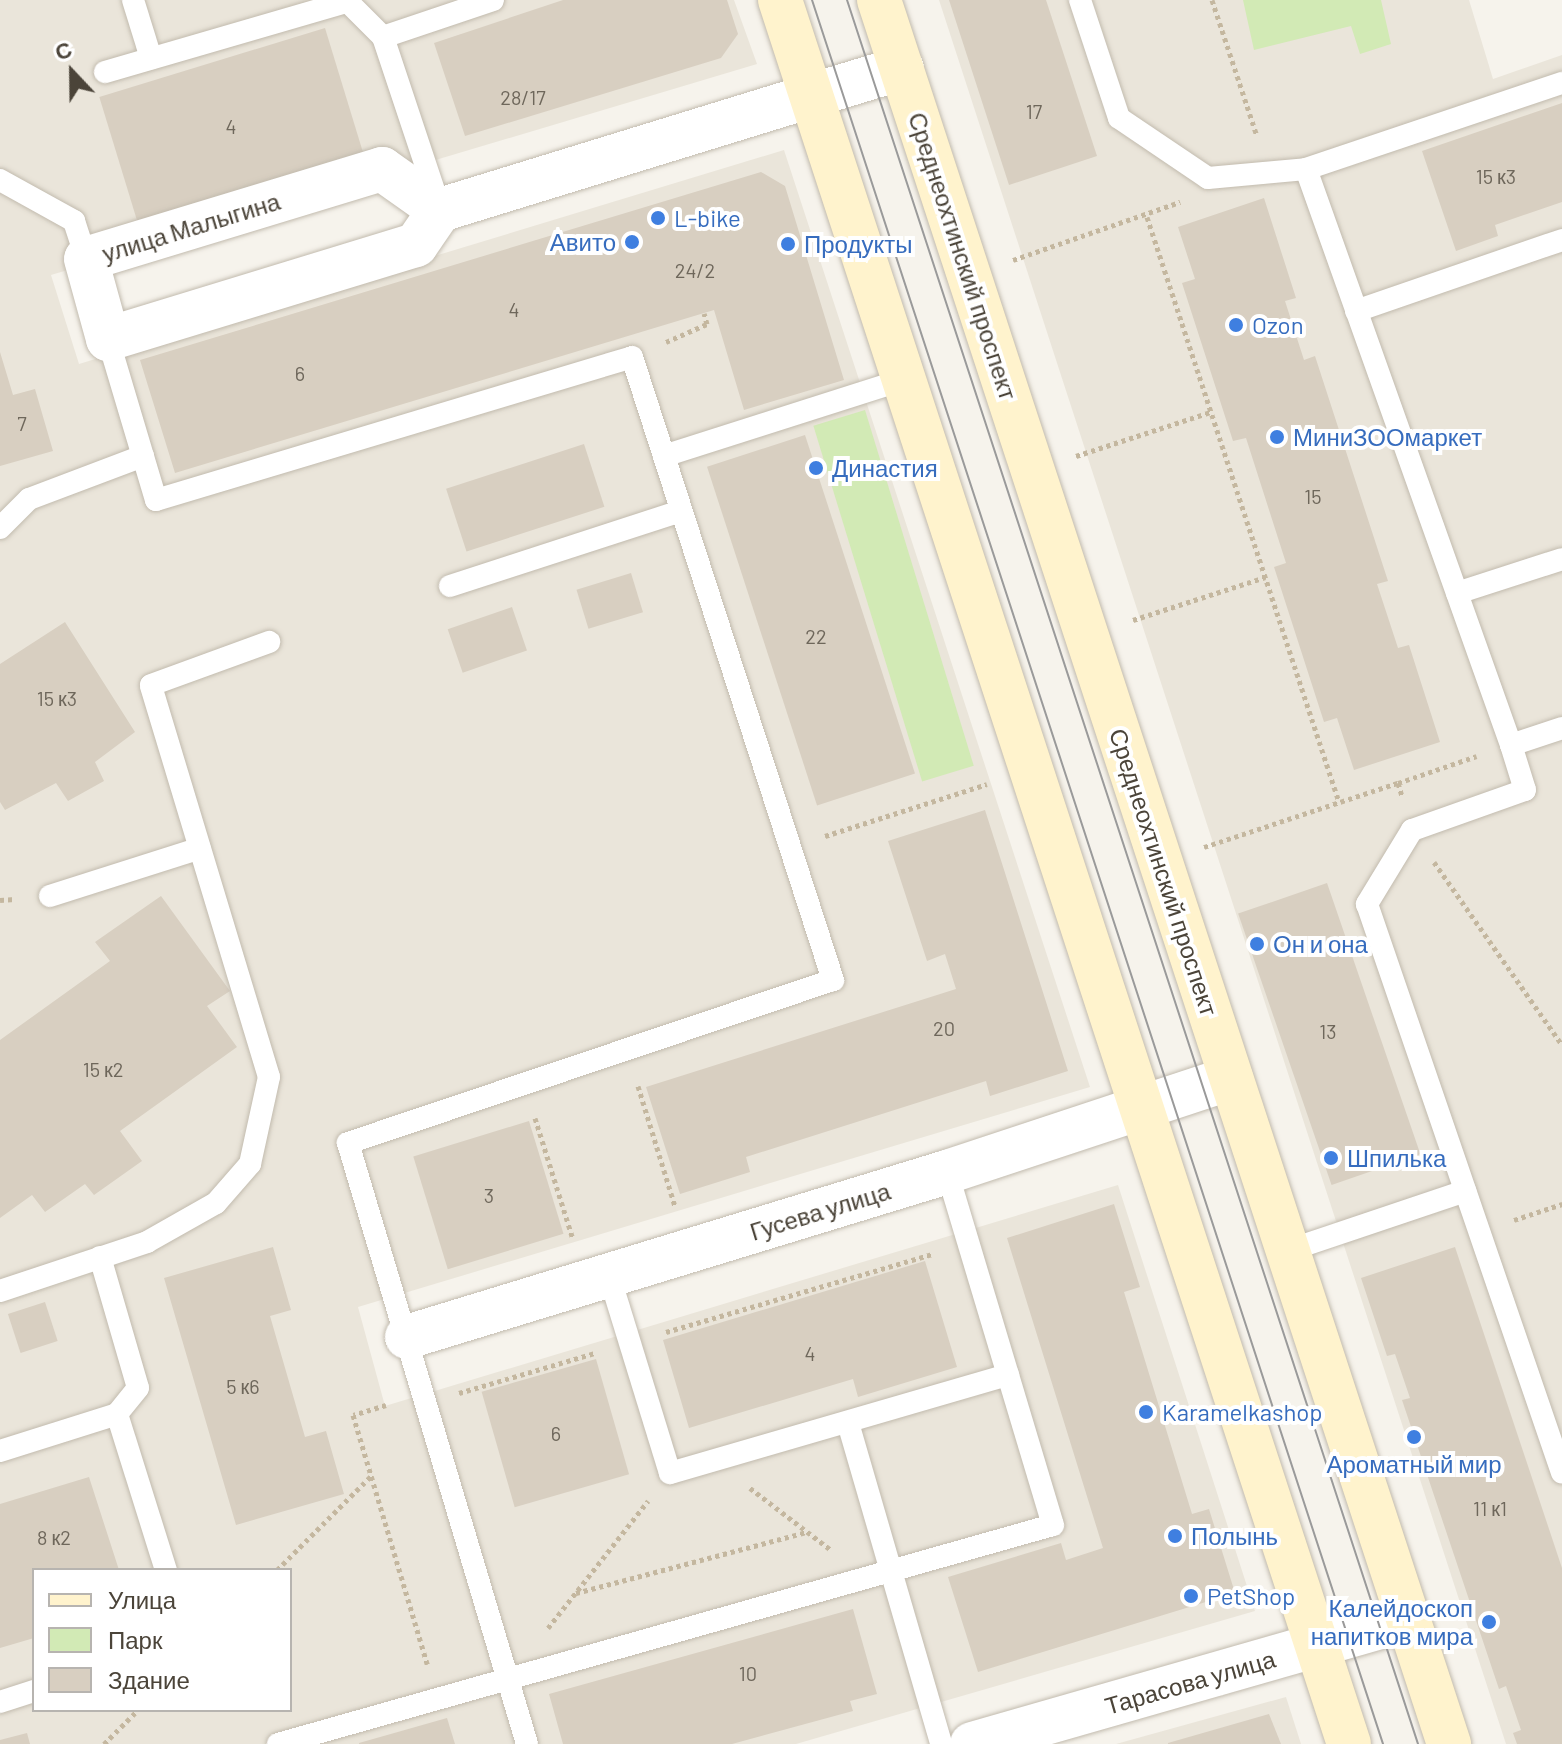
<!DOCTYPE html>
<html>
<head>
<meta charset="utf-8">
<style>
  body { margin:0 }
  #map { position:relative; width:1562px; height:1744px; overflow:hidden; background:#f6f3ec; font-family:Barlow,sans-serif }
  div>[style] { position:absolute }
  .residential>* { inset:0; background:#eae5da }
  .green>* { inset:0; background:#d2eab5; transform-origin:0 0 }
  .building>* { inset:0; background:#d8cfc1; transform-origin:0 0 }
  .path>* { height:5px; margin-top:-2.5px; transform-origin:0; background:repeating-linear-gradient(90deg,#c4b79f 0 4px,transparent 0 8px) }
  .roads { filter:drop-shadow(0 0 2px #c2bbae) drop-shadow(0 0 2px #c2bbae) }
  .lane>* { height:22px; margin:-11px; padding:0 11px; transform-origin:11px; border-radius:11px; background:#fff }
  .street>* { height:44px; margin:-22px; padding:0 22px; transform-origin:22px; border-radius:22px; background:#fff }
  .secondary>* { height:44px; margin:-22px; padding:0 22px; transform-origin:22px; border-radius:22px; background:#fff3cd }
  .tram>* { height:2px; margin:-1px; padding:0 1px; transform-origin:1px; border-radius:1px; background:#9a9a9a }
  .dots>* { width:22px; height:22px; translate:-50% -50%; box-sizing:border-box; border:4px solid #fff; border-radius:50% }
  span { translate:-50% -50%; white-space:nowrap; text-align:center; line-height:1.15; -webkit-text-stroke:8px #fff; paint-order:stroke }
  .number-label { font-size:20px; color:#6e675b }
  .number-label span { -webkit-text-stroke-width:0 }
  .shop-label { font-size:24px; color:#366cbe }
  .left { translate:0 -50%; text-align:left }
  .right { translate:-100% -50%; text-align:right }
  .street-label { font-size:24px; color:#4b4439 }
  .legend { position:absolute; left:32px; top:1568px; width:260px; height:144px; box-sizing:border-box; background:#fff; border:2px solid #b7b4b0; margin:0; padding:10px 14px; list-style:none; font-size:24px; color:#4b4439 }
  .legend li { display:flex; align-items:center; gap:16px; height:40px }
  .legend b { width:40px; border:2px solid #b7b4b0 }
  .north { position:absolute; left:32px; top:32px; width:80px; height:80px; -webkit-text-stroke:6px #fff; paint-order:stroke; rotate:338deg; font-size:22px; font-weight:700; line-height:32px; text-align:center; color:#4b4439 }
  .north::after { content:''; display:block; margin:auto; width:28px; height:36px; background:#4b4439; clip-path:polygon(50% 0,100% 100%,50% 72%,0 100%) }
</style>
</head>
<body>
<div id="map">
  <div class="residential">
    <div style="clip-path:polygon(evenodd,0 0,734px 0,757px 64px,51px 275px,79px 364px,784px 150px,1090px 1087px,358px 1307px,385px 1406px,1118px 1185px,1255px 1611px,796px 1744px,0 1744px,0 0,34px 1570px,290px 1570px,290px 1710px,34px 1710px,34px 1570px)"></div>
    <div style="clip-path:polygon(939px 0,1469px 0,1493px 79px,1562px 55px,1562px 1744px,1506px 1744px)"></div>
    <div style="clip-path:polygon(1286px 1697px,1301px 1744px,1116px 1744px)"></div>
  </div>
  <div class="green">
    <div style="clip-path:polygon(1243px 0,1381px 0,1391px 44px,1360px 54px,1351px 26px,1254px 50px)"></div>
    <div style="left:865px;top:410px;width:372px;height:54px;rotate:73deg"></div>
  </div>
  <div class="building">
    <div style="clip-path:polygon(563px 0,727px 0,738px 34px,721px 58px,465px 136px,434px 43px)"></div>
    <div style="clip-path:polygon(949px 0,1046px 0,1097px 156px,1009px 185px)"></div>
    <div style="left:325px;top:28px;width:134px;height:236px;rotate:73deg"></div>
    <div style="clip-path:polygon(1562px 103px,1562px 202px,1495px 225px,1498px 236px,1456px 251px,1422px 151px)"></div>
    <div style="clip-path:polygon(761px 172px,785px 186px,844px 380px,744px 410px,714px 310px,175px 473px,140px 360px)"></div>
    <div style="clip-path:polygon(1264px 198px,1296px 298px,1285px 301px,1304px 360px,1315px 356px,1388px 581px,1377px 584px,1398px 648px,1409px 645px,1440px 742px,1354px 770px,1337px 718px,1324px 722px,1274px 567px,1286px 563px,1246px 438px,1233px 441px,1182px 283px,1195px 279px,1178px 227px)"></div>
    <div style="clip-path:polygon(0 352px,13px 395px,35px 389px,53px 451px,0 466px)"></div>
    <div style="left:805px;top:435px;width:356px;height:103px;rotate:72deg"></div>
    <div style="left:584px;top:444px;width:66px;height:145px;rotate:72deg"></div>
    <div style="left:631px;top:573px;width:41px;height:57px;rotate:73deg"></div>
    <div style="left:512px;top:607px;width:46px;height:68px;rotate:71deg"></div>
    <div style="clip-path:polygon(65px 622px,135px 732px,95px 762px,104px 781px,68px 801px,56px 783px,5px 810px,0 802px,0 664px)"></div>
    <div style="clip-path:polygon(985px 810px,1068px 1071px,990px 1096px,986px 1081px,746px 1157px,750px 1172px,680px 1194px,646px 1087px,956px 989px,945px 954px,927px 961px,888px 841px)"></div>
    <div style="left:1327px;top:883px;width:287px;height:94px;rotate:71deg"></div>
    <div style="clip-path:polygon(161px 896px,230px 991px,207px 1006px,237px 1047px,120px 1131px,142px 1161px,94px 1195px,85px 1184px,45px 1212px,32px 1195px,0 1218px,0 1040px,110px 961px,95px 942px)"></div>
    <div style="left:529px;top:1121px;width:118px;height:121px;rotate:73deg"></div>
    <div style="clip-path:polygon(1114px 1204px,1140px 1287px,1124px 1292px,1192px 1514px,1209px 1509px,1235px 1593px,978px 1672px,948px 1577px,1061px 1543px,1066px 1560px,1103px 1548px,1007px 1238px)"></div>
    <div style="clip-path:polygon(273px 1247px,291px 1310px,270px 1316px,305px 1437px,326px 1431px,344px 1494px,236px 1525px,164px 1278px)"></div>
    <div style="clip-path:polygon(1455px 1247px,1562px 1568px,1562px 1744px,1517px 1744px,1513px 1733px,1521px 1730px,1506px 1686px,1499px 1689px,1402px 1400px,1410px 1398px,1395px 1354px,1387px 1356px,1361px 1278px)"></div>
    <div style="clip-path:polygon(925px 1261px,957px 1367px,858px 1397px,853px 1379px,689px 1428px,663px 1340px)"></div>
    <div style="left:45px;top:1302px;width:41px;height:39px;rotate:72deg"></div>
    <div style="left:596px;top:1359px;width:120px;height:119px;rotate:74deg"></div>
    <div style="clip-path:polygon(89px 1477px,119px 1570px,34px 1570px,34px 1638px,0 1648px,0 1504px)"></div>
    <div style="clip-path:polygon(853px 1609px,877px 1694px,850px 1701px,853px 1711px,732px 1744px,563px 1744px,549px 1694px)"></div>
    <div style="clip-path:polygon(1269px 1714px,1281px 1744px,1168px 1744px,1168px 1743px)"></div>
    <div style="clip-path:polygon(447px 1718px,455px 1744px,359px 1744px,359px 1743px)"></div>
    <div style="clip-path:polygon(27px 1733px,30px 1744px,0 1744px,0 1740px)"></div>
  </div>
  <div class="path">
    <div style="left:1212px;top:0;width:143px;rotate:71.7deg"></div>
    <div style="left:1147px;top:217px;width:616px;rotate:71.83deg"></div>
    <div style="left:1013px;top:260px;width:177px;rotate:-19.2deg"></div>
    <div style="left:666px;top:342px;width:45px;rotate:-23.7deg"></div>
    <div style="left:707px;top:324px;width:11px;rotate:-105deg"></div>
    <div style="left:1076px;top:456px;width:142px;rotate:-18.1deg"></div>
    <div style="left:1133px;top:620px;width:139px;rotate:-18deg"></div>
    <div style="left:1398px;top:783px;width:83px;rotate:-18.9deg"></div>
    <div style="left:825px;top:836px;width:170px;rotate:-17.8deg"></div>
    <div style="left:1204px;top:847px;width:204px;rotate:-18.3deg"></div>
    <div style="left:1398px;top:783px;width:14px;rotate:73deg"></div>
    <div style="left:1434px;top:862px;width:223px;rotate:55deg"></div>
    <div style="left:0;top:900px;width:15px;rotate:-4deg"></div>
    <div style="left:638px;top:1086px;width:126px;rotate:72.9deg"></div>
    <div style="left:535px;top:1118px;width:127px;rotate:72.6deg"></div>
    <div style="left:1514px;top:1220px;width:51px;rotate:-18.4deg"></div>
    <div style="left:666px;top:1332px;width:278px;rotate:-16.3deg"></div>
    <div style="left:459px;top:1393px;width:142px;rotate:-16.4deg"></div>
    <div style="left:386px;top:1405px;width:34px;rotate:163deg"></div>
    <div style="left:353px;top:1415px;width:260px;rotate:73.4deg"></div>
    <div style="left:750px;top:1488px;width:102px;rotate:37.4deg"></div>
    <div style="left:277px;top:1570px;width:133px;rotate:-45deg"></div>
    <div style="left:576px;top:1593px;width:239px;rotate:-14.8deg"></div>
    <div style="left:548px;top:1628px;width:162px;rotate:-51.8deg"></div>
    <div style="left:104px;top:1744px;width:48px;rotate:-45deg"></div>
  </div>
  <div class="roads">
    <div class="lane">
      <div style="left:133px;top:0;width:61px;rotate:72.8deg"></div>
      <div style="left:346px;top:0;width:52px;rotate:45deg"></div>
      <div style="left:383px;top:37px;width:174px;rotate:71.6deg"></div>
      <div style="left:1080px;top:0;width:124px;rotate:71.7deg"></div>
      <div style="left:1119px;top:118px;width:107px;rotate:34deg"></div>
      <div style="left:1208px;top:178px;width:98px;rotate:-5.2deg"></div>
      <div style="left:1306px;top:169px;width:611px;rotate:70.41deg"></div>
      <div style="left:1511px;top:745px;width:54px;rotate:-18.4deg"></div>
      <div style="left:383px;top:37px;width:116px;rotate:-18.6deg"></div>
      <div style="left:105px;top:72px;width:251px;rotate:-16.2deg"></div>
      <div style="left:1306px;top:169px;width:270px;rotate:-18.6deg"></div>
      <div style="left:0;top:180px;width:85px;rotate:29deg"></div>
      <div style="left:74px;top:221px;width:40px;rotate:72deg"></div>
      <div style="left:1356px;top:311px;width:218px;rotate:-19deg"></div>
      <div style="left:108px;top:339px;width:168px;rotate:73.4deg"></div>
      <div style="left:156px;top:500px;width:497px;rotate:-16.7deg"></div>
      <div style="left:632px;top:357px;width:655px;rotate:72.12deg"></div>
      <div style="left:833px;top:980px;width:512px;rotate:161.42deg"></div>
      <div style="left:348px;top:1143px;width:627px;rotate:73.41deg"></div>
      <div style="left:664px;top:456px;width:253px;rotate:-17.7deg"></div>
      <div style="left:0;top:528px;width:41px;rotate:-45deg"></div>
      <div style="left:29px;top:499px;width:122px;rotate:-20.7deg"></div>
      <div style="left:450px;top:586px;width:243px;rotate:-18deg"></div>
      <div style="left:1457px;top:593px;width:110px;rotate:-17.9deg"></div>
      <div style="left:1511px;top:745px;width:47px;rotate:72.7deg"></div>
      <div style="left:1525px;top:790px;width:120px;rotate:160.5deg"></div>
      <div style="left:1412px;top:830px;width:87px;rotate:121.3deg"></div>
      <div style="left:1367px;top:904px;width:601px;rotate:71.08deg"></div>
      <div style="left:50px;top:896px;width:157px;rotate:-17.7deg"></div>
      <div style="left:1287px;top:1251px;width:188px;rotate:-18.6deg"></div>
      <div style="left:100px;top:1257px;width:136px;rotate:73.8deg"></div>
      <div style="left:138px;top:1388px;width:33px;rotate:129deg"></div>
      <div style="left:609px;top:1275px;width:207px;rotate:72.9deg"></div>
      <div style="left:670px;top:1473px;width:352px;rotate:-16.2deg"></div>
      <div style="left:0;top:1291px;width:155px;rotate:-18.4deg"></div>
      <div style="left:147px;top:1242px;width:79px;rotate:-29.5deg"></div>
      <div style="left:216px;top:1203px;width:52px;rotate:-48.9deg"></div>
      <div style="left:250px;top:1164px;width:89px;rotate:-77.7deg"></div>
      <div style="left:269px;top:1077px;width:409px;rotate:-106.8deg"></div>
      <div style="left:151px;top:685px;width:126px;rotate:-20deg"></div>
      <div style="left:848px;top:1423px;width:334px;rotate:73.8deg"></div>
      <div style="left:0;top:1451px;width:123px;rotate:-17.5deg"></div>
      <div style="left:117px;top:1414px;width:164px;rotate:72.6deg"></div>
      <div style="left:0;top:1702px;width:36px;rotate:-18deg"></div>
      <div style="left:278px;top:1744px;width:805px;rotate:-15.78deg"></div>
      <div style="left:1053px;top:1525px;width:369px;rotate:-106.7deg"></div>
    </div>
    <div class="street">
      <div style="left:440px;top:210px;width:71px;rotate:-144.7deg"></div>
      <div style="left:382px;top:169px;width:309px;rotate:163.1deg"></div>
      <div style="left:86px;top:259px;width:83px;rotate:74.6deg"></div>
      <div style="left:108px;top:339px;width:322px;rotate:-17deg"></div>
      <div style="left:416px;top:245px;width:42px;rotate:-55.6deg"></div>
      <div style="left:440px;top:210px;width:483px;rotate:-17.1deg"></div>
      <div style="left:407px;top:1337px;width:565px;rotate:-16.99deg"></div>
      <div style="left:947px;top:1172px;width:299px;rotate:-18.3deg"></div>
      <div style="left:972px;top:1744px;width:454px;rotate:-16deg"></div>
    </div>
    <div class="secondary">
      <div style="left:780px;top:0;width:1834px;rotate:71.93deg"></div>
      <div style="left:879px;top:0;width:1835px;rotate:71.9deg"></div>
    </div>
  </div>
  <div class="tram">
    <div style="left:812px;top:0;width:1835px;rotate:71.87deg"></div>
    <div style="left:847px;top:0;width:1835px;rotate:71.87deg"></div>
  </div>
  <div class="dots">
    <div style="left:658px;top:218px;background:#3f7fe0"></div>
    <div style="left:632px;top:242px;background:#3f7fe0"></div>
    <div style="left:788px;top:244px;background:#3f7fe0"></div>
    <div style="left:1236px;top:325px;background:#3f7fe0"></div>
    <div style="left:1277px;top:437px;background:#3f7fe0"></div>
    <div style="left:816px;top:468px;background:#3f7fe0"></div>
    <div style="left:1257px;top:944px;background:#3f7fe0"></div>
    <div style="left:1331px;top:1158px;background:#3f7fe0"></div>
    <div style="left:1146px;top:1412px;background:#3f7fe0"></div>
    <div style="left:1414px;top:1437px;background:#3f7fe0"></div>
    <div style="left:1175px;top:1536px;background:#3f7fe0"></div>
    <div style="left:1191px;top:1596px;background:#3f7fe0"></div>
    <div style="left:1489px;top:1622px;background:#3f7fe0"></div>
  </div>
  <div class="number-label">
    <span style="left:523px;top:97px">28/17</span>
    <span style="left:1034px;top:111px">17</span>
    <span style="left:231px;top:126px">4</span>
    <span style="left:1496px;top:176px">15 к3</span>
    <span style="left:695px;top:270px">24/2</span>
    <span style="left:514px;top:309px">4</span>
    <span style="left:300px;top:373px">6</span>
    <span style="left:22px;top:423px">7</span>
    <span style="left:1313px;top:496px">15</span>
    <span style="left:816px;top:636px">22</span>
    <span style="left:57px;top:698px">15 к3</span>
    <span style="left:944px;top:1028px">20</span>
    <span style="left:1328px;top:1031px">13</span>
    <span style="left:103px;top:1069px">15 к2</span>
    <span style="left:489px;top:1195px">3</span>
    <span style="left:810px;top:1353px">4</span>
    <span style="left:243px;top:1386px">5 к6</span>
    <span style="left:556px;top:1433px">6</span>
    <span style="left:1490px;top:1508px">11 к1</span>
    <span style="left:54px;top:1537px">8 к2</span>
    <span style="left:748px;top:1673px">10</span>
  </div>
  <div class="shop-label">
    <span class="left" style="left:674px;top:218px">L-bike</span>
    <span class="right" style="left:616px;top:242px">Авито</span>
    <span class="left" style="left:804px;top:244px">Продукты</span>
    <span class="left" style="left:1252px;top:325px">Ozon</span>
    <span class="left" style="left:1293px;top:437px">МиниЗООмаркет</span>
    <span class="left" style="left:832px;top:468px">Династия</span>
    <span class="left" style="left:1273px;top:944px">Он и она</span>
    <span class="left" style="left:1347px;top:1158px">Шпилька</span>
    <span class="left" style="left:1162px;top:1412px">Karamelkashop</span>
    <span style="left:1414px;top:1464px">Ароматный мир</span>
    <span class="left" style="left:1191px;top:1536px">Полынь</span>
    <span class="left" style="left:1207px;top:1596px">PetShop</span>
    <span class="right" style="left:1473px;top:1622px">Калейдоскоп<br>напитков мира</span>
  </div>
  <div class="street-label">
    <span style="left:191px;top:227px;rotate:-17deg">улица Малыгина</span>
    <span style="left:963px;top:256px;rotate:72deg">Среднеохтинский проспект</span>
    <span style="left:1164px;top:872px;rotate:72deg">Среднеохтинский проспект</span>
    <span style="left:820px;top:1211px;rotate:-17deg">Гусева улица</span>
    <span style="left:1190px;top:1682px;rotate:-16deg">Тарасова улица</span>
  </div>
  <ul class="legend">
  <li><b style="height:10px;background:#fff3cd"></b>Улица</li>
  <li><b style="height:22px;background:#d2eab5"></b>Парк</li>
  <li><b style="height:22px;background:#d8cfc1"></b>Здание</li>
  </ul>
  <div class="north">С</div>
</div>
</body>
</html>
